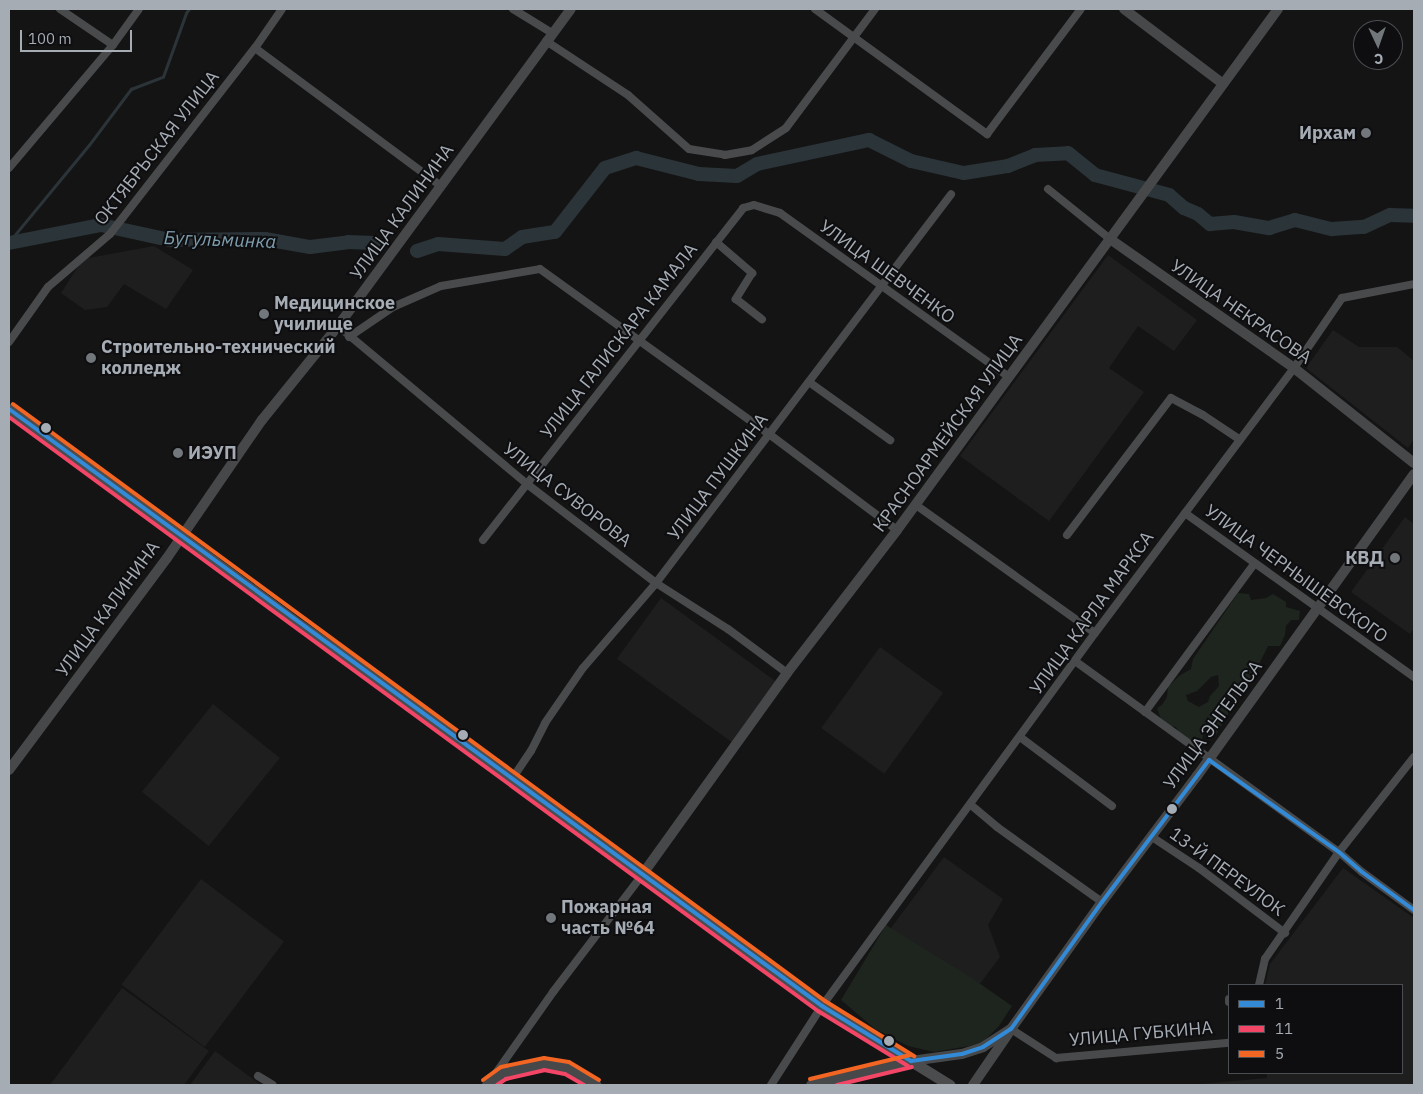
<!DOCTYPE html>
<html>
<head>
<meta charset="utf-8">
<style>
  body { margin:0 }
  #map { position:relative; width:1423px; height:1094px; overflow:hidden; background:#141414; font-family:"IBM Plex Sans",sans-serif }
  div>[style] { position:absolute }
  .built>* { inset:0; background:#1e1e1f; transform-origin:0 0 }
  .green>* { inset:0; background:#1e241e }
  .stream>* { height:2.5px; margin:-1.25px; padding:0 1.25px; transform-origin:1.25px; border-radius:1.25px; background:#2b3438 }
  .river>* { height:14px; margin:-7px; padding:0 7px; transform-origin:7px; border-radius:7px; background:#2b3438 }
  .street>* { height:8px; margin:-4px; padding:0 4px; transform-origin:4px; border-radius:4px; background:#484a4c }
  .secondary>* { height:10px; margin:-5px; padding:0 5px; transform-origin:5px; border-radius:5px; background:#47484a }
  .primary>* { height:11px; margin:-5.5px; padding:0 5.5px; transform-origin:5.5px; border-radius:5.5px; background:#4a4c4e }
  .bus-1>* { height:4px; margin:-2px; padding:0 2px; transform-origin:2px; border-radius:2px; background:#338bd7 }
  .bus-2>* { height:4px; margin:-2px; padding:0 2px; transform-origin:2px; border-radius:2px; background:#f34667 }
  .bus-3>* { height:4px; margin:-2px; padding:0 2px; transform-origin:2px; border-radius:2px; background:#f26522 }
  .dots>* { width:14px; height:14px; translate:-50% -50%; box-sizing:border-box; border:2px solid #0e0e10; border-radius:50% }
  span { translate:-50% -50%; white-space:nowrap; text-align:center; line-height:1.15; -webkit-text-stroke:4px #0e0e10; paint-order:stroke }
  .poi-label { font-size:18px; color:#a5acb4; font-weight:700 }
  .right { translate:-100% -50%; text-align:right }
  .left { translate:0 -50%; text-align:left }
  .street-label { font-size:18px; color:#a5acb4 }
  .water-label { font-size:19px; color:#7e9ead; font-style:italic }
  .frame { position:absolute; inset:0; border:10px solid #a5acb4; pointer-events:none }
  .legend { position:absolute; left:1228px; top:984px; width:175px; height:90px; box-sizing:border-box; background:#0e0e10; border:1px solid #4a4d52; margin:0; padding:6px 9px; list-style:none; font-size:15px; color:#a5acb4 }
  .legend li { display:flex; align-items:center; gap:10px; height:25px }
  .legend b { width:25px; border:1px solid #4a4d52 }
  .north { position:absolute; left:1353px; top:20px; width:50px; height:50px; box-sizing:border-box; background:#0e0e10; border:1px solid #4a4d52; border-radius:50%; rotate:177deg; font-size:14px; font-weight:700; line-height:20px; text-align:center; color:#a5acb4 }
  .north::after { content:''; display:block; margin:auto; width:18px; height:22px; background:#72777c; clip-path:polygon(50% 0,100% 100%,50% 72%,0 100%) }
  .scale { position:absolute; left:20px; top:30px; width:112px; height:22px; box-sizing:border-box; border:2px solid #a5acb4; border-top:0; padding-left:6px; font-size:15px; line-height:18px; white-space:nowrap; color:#a5acb4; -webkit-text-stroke:4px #0e0e10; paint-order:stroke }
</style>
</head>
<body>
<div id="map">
  <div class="built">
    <div style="clip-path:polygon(154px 246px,193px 270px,166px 309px,124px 284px,107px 307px,85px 310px,61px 293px,83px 259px)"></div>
    <div style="clip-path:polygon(1108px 255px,1197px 320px,1174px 351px,1138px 326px,1109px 368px,1144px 392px,1049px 521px,960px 456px)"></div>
    <div style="clip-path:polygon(1333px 330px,1359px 347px,1397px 347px,1414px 361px,1414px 439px,1408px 448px,1306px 368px)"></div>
    <div style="clip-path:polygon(1405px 517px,1414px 524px,1414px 628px,1410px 634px,1351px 592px)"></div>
    <div style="left:661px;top:598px;width:143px;height:75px;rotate:36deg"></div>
    <div style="left:880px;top:647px;width:78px;height:100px;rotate:36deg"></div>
    <div style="left:213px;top:704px;width:86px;height:113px;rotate:39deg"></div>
    <div style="clip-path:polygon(944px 857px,1003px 899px,988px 925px,1000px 957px,973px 993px,888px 932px)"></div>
    <div style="clip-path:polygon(1343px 868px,1414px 918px,1414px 1085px,1190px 1085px,1267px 1078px,1267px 1073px,1402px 1073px,1402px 985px,1265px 985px,1270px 964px)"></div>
    <div style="left:201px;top:879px;width:104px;height:132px;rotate:37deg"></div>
    <div style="clip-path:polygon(122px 988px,209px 1051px,184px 1085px,50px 1085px)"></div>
    <div style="clip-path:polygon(215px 1051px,261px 1085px,190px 1085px)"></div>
  </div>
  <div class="green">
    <div style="clip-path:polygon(evenodd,1238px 593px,1249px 594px,1251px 600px,1266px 598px,1273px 594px,1286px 602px,1286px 607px,1300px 611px,1299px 620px,1291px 620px,1286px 626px,1285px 635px,1280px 646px,1268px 646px,1257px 668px,1237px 699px,1228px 706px,1228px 715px,1216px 735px,1210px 731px,1204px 730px,1200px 751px,1189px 751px,1176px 727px,1163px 725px,1157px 708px,1162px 705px,1167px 697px,1168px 687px,1179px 676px,1191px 669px,1193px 659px,1238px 593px,1218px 675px,1219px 686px,1210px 696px,1208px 702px,1199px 707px,1188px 701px,1186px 695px,1197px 691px,1211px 677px,1218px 675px)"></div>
    <div style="clip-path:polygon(886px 925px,972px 978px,1012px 1006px,999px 1026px,981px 1044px,934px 1052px,908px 1046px,875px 1029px,841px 1000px)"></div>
  </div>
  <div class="stream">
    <div style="left:9px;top:242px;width:126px;rotate:-50.5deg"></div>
    <div style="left:89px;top:145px;width:70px;rotate:-53.1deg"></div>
    <div style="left:131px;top:89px;width:34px;rotate:-21deg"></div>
    <div style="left:163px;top:77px;width:68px;rotate:-70.2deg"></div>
    <div style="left:186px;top:13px;width:5px;rotate:-53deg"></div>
  </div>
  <div class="river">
    <div style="left:9px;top:243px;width:94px;rotate:-11.1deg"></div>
    <div style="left:101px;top:225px;width:71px;rotate:12.3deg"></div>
    <div style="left:170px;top:240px;width:95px;rotate:-0.6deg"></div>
    <div style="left:265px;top:239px;width:46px;rotate:10.1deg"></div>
    <div style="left:310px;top:247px;width:38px;rotate:-7deg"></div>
    <div style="left:348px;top:242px;width:26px;rotate:2deg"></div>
    <div style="left:417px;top:251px;width:22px;rotate:-18deg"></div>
    <div style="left:438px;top:244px;width:67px;rotate:4.3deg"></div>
    <div style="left:505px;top:249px;width:21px;rotate:-35deg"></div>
    <div style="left:522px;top:237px;width:33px;rotate:-9deg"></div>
    <div style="left:555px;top:232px;width:81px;rotate:-52deg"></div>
    <div style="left:605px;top:168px;width:33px;rotate:-18deg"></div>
    <div style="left:636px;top:158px;width:65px;rotate:14.3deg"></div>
    <div style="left:699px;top:174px;width:38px;rotate:3deg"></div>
    <div style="left:737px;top:176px;width:23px;rotate:-31deg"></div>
    <div style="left:757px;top:164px;width:115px;rotate:-12.1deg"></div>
    <div style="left:869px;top:140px;width:47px;rotate:26.6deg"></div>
    <div style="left:911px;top:161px;width:54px;rotate:12.8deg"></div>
    <div style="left:964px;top:173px;width:45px;rotate:-9deg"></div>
    <div style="left:1008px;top:166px;width:29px;rotate:-22deg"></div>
    <div style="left:1035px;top:155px;width:33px;rotate:-3deg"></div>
    <div style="left:1068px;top:153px;width:35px;rotate:39deg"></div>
    <div style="left:1095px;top:175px;width:77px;rotate:15.1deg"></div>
    <div style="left:1169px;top:195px;width:20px;rotate:41deg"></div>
    <div style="left:1184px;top:208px;width:15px;rotate:23deg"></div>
    <div style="left:1198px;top:214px;width:16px;rotate:40deg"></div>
    <div style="left:1210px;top:224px;width:24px;rotate:-5deg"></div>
    <div style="left:1234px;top:222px;width:36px;rotate:10deg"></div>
    <div style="left:1269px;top:228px;width:27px;rotate:-17deg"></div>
    <div style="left:1295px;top:220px;width:38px;rotate:14deg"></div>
    <div style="left:1332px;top:229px;width:32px;rotate:-4deg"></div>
    <div style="left:1364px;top:227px;width:29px;rotate:-25deg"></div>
    <div style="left:1390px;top:215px;width:24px;rotate:2deg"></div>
  </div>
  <div class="street">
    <div style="left:60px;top:9px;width:64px;rotate:34.2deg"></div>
    <div style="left:513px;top:9px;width:46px;rotate:31.6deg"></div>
    <div style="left:815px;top:9px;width:213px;rotate:36deg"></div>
    <div style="left:987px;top:134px;width:156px;rotate:-53.1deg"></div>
    <div style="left:546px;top:41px;width:98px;rotate:33.4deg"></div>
    <div style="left:628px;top:95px;width:81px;rotate:41.5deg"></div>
    <div style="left:689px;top:149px;width:36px;rotate:9deg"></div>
    <div style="left:725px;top:155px;width:27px;rotate:-10deg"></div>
    <div style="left:752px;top:150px;width:40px;rotate:-32.9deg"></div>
    <div style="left:786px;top:128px;width:149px;rotate:-53.2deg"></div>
    <div style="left:255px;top:48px;width:232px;rotate:36.6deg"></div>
    <div style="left:9px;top:168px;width:161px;rotate:-49.8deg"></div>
    <div style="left:113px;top:45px;width:44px;rotate:-54.2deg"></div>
    <div style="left:1048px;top:189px;width:80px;rotate:38.9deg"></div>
    <div style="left:716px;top:242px;width:48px;rotate:40.7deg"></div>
    <div style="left:752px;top:273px;width:31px;rotate:122deg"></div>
    <div style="left:736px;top:299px;width:33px;rotate:38deg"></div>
    <div style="left:338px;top:326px;width:246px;rotate:39.9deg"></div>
    <div style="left:527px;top:484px;width:163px;rotate:37.5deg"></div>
    <div style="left:656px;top:583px;width:85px;rotate:32.6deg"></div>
    <div style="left:728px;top:629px;width:74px;rotate:36.7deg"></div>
    <div style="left:349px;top:337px;width:53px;rotate:-34.3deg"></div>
    <div style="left:393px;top:307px;width:52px;rotate:-23.6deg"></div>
    <div style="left:441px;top:286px;width:100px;rotate:-9.7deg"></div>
    <div style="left:540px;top:269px;width:282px;rotate:35.8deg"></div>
    <div style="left:769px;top:434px;width:160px;rotate:36.9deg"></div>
    <div style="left:9px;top:342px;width:67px;rotate:-54.7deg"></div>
    <div style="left:48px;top:287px;width:82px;rotate:-40.5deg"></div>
    <div style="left:110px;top:234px;width:236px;rotate:-52.1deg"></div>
    <div style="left:255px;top:48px;width:47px;rotate:-55.3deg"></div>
    <div style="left:809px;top:382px;width:100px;rotate:35.6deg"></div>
    <div style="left:916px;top:505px;width:220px;rotate:35.6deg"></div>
    <div style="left:1185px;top:513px;width:282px;rotate:35.6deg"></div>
    <div style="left:1067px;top:535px;width:172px;rotate:-52.8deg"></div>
    <div style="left:1171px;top:398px;width:36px;rotate:28deg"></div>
    <div style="left:1203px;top:415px;width:43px;rotate:33.7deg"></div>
    <div style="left:483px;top:540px;width:422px;rotate:-51.9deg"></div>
    <div style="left:743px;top:208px;width:11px;rotate:-15deg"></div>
    <div style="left:754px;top:205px;width:27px;rotate:17deg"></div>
    <div style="left:780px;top:213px;width:282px;rotate:35.6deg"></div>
    <div style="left:1075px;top:661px;width:326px;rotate:35.9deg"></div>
    <div style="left:1339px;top:852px;width:30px;rotate:41deg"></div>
    <div style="left:1362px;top:872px;width:64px;rotate:36.2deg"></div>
    <div style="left:1145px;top:712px;width:184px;rotate:-53.6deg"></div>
    <div style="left:1020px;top:737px;width:115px;rotate:36.9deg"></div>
    <div style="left:512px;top:779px;width:34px;rotate:-56deg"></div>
    <div style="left:531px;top:751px;width:31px;rotate:-63deg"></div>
    <div style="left:545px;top:723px;width:67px;rotate:-55.4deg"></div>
    <div style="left:583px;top:668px;width:112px;rotate:-49.3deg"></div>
    <div style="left:656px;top:583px;width:488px;rotate:-52.8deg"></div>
    <div style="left:971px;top:805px;width:34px;rotate:40deg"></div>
    <div style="left:997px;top:827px;width:129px;rotate:35.5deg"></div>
    <div style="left:1152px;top:837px;width:56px;rotate:33.4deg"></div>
    <div style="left:1199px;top:868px;width:108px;rotate:37.1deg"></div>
    <div style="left:1259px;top:985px;width:27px;rotate:-77deg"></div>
    <div style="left:1265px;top:959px;width:130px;rotate:-55.3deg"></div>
    <div style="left:1339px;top:852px;width:121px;rotate:-51.7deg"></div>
    <div style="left:1229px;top:999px;width:3px;rotate:90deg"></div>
    <div style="left:1011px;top:1029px;width:54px;rotate:32.8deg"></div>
    <div style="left:1056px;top:1058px;width:174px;rotate:-5deg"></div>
    <div style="left:258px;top:1076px;width:17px;rotate:31deg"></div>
    <div style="left:491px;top:1080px;width:108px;rotate:-54.8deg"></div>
    <div style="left:553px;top:992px;width:147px;rotate:-52.7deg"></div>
    <div style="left:771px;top:1085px;width:94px;rotate:-57.2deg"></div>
    <div style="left:822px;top:1006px;width:462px;rotate:-53.8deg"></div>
    <div style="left:1095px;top:633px;width:331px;rotate:-53.1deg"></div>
    <div style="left:1294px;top:368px;width:85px;rotate:-55.6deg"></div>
    <div style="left:1342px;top:298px;width:73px;rotate:-11deg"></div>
  </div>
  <div class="secondary">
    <div style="left:1124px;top:9px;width:124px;rotate:37.1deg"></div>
    <div style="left:1110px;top:239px;width:225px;rotate:35deg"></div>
    <div style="left:1294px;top:368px;width:153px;rotate:38.4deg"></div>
    <div style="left:9px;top:770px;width:264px;rotate:-53.3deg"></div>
    <div style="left:167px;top:558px;width:168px;rotate:-55.5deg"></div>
    <div style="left:262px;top:420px;width:121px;rotate:-51deg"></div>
    <div style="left:338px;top:326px;width:393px;rotate:-53.7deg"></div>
    <div style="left:642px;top:875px;width:249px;rotate:-54.3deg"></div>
    <div style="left:787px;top:673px;width:180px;rotate:-52.4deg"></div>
    <div style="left:897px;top:530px;width:645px;rotate:-53.82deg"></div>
    <div style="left:487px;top:1085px;width:20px;rotate:-37deg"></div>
    <div style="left:503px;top:1073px;width:42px;rotate:-12.4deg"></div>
    <div style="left:544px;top:1064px;width:23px;rotate:10deg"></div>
    <div style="left:567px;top:1068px;width:34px;rotate:30deg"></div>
    <div style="left:811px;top:1085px;width:103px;rotate:-13.5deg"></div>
    <div style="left:911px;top:1061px;width:51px;rotate:-7.8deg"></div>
    <div style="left:962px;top:1054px;width:22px;rotate:-18deg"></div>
    <div style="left:983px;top:1047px;width:33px;rotate:-33deg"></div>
    <div style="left:1011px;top:1029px;width:156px;rotate:-54.4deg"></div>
    <div style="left:1102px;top:902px;width:158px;rotate:-53deg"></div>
    <div style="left:1197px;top:776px;width:372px;rotate:-54.3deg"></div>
    <div style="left:973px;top:1085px;width:62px;rotate:-55.5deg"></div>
  </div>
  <div class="primary">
    <div style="left:9px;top:409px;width:362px;rotate:36.6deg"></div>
    <div style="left:300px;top:625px;width:138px;rotate:35.3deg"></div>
    <div style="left:413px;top:705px;width:209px;rotate:36.8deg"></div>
    <div style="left:580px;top:830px;width:299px;rotate:36deg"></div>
    <div style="left:822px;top:1006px;width:150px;rotate:31.7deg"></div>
  </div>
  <div class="bus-1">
    <div style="left:9px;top:409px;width:1009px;rotate:36.29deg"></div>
    <div style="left:822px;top:1006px;width:105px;rotate:31.7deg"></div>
    <div style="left:911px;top:1061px;width:51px;rotate:-7.8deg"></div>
    <div style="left:962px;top:1054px;width:22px;rotate:-18deg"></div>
    <div style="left:983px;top:1047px;width:33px;rotate:-33deg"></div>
    <div style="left:1011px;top:1029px;width:156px;rotate:-54.4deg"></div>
    <div style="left:1102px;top:902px;width:178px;rotate:-53deg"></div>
    <div style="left:1209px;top:760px;width:159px;rotate:35.3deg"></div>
    <div style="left:1339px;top:852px;width:30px;rotate:41deg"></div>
    <div style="left:1362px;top:872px;width:64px;rotate:36.2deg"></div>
  </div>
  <div class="bus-2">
    <div style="left:9px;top:417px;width:1004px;rotate:36.29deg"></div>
    <div style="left:818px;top:1011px;width:105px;rotate:31.4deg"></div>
    <div style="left:497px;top:1085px;width:11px;rotate:-34deg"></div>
    <div style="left:506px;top:1079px;width:39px;rotate:-13deg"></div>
    <div style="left:544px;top:1070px;width:21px;rotate:11deg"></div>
    <div style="left:565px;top:1074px;width:22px;rotate:30deg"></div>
    <div style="left:837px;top:1085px;width:77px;rotate:-13.5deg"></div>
  </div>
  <div class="bus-3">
    <div style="left:13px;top:404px;width:1008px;rotate:36.32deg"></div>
    <div style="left:825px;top:1001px;width:105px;rotate:31.7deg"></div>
    <div style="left:810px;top:1079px;width:103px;rotate:-13.5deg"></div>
    <div style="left:483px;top:1080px;width:22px;rotate:-36deg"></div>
    <div style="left:501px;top:1067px;width:44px;rotate:-11.8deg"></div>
    <div style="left:544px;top:1058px;width:25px;rotate:9deg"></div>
    <div style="left:569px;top:1062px;width:35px;rotate:31deg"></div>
  </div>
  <div class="dots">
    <div style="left:1366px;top:133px;background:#72777c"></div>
    <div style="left:264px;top:314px;background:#72777c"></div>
    <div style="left:91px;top:358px;background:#72777c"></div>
    <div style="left:46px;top:428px;background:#a5acb4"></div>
    <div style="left:178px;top:453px;background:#72777c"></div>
    <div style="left:1395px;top:558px;background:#72777c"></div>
    <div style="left:463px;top:735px;background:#a5acb4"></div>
    <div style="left:1172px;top:809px;background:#a5acb4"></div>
    <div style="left:551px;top:918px;background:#72777c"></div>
    <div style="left:889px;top:1041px;background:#a5acb4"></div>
  </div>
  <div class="poi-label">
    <span class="right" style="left:1356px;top:133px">Ирхам</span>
    <span class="left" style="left:274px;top:314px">Медицинское<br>училище</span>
    <span class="left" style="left:101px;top:358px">Строительно-технический<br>колледж</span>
    <span class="left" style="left:188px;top:453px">ИЭУП</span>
    <span class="right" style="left:1384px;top:558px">КВД</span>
    <span class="left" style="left:561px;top:918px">Пожарная<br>часть №64</span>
  </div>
  <div class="street-label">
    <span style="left:157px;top:148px;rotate:-52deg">ОКТЯБРЬСКАЯ УЛИЦА</span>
    <span style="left:402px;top:212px;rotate:-54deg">УЛИЦА КАЛИНИНА</span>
    <span style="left:887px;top:272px;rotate:36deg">УЛИЦА ШЕВЧЕНКО</span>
    <span style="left:1241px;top:312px;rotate:35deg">УЛИЦА НЕКРАСОВА</span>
    <span style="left:619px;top:341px;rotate:-52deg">УЛИЦА ГАЛИСКАРА КАМАЛА</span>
    <span style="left:948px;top:433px;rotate:-54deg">КРАСНОАРМЕЙСКАЯ УЛИЦА</span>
    <span style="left:718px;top:477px;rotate:-53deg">УЛИЦА ПУШКИНА</span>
    <span style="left:567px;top:495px;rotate:38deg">УЛИЦА СУВОРОВА</span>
    <span style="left:1296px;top:574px;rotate:36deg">УЛИЦА ЧЕРНЫШЕВСКОГО</span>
    <span style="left:108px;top:609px;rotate:-54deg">УЛИЦА КАЛИНИНА</span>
    <span style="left:1092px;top:613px;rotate:-54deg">УЛИЦА КАРЛА МАРКСА</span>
    <span style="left:1213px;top:725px;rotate:-54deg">УЛИЦА ЭНГЕЛЬСА</span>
    <span style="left:1227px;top:872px;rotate:36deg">13-Й ПЕРЕУЛОК</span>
    <span style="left:1141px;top:1034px;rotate:-5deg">УЛИЦА ГУБКИНА</span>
  </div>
  <div class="water-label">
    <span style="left:220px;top:240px;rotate:2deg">Бугульминка</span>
  </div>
  <div class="frame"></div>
  <ul class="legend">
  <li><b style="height:6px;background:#338bd7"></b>1</li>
  <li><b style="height:6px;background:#f34667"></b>11</li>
  <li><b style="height:6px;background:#f26522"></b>5</li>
  </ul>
  <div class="north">С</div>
  <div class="scale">100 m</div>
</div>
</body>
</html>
